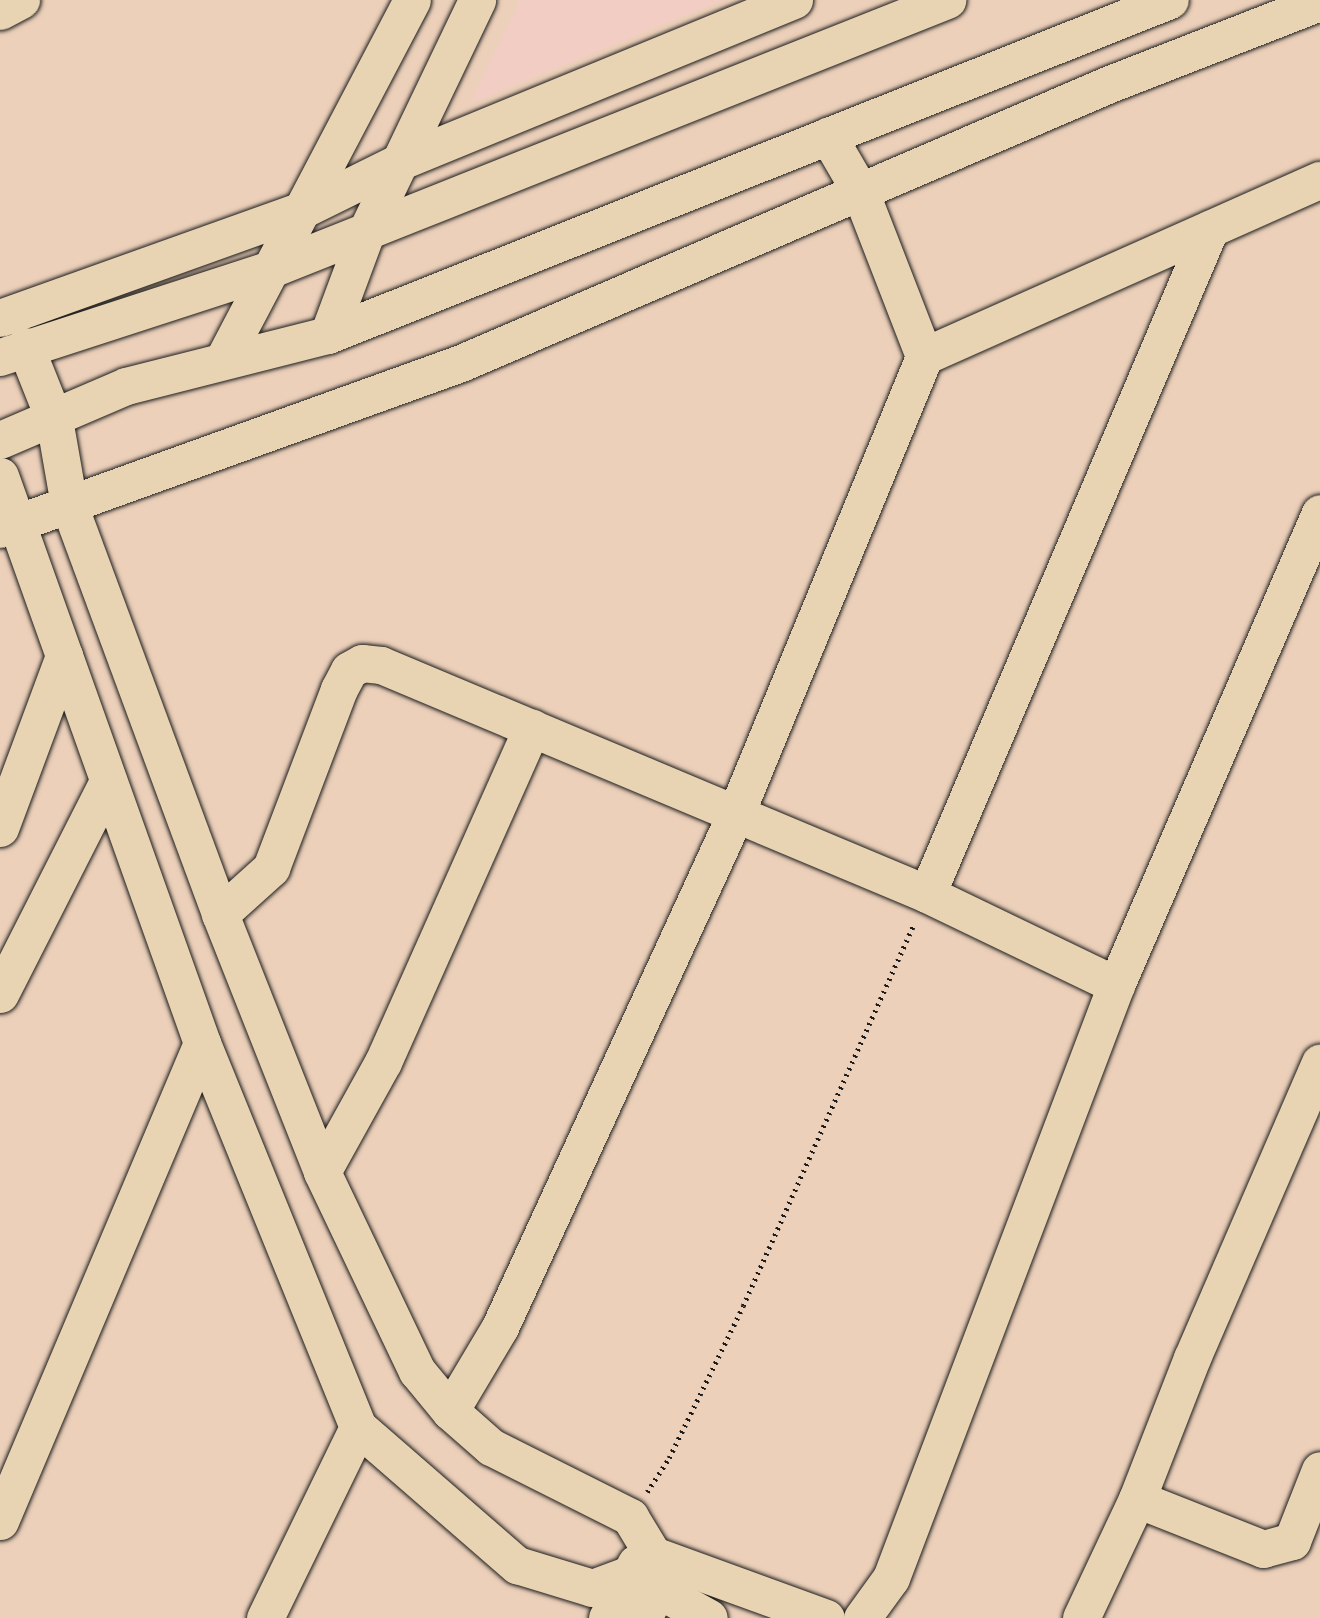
<!DOCTYPE html>
<html>
<head>
<meta charset="utf-8">
<style>
  body { margin:0 }
  #map { position:relative; width:1320px; height:1618px; overflow:hidden; background:#ecd0ba; font-family:"Comic Neue",sans-serif }
  div>[style] { position:absolute }
  .built>* { inset:0; background:#f1cdc3 }
  .path>* { height:4.5px; margin-top:-2.25px; transform-origin:0; background:repeating-linear-gradient(90deg,#1c1c1c 0 2px,transparent 0 7px) }
  .roads { filter:drop-shadow(0 0 2px #1c1c1c) drop-shadow(0 0 2px #1c1c1c) }
  .minor>* { height:37px; margin:-18.5px; padding:0 18.5px; transform-origin:18.5px; border-radius:18.5px; background:#e8d3b2 }
  span { translate:-50% -50%; white-space:nowrap; text-align:center; line-height:1.15; -webkit-text-stroke:5px #e8d3b2; paint-order:stroke }
</style>
</head>
<body>
<div id="map">
  <div class="built">
    <div style="clip-path:polygon(520px 0,723px 0,469px 104px)"></div>
  </div>
  <div class="path">
    <div style="left:647px;top:1492px;width:40px;rotate:-57.1deg"></div>
    <div style="left:669px;top:1458px;width:169px;rotate:-64deg"></div>
    <div style="left:743px;top:1306px;width:419px;rotate:-65.9deg"></div>
  </div>
  <div class="roads">
    <div class="minor">
      <div style="left:0;top:11px;width:24px;rotate:-28deg"></div>
      <div style="left:0;top:318px;width:321px;rotate:-19.7deg"></div>
      <div style="left:302px;top:210px;width:108px;rotate:-26.3deg"></div>
      <div style="left:399px;top:162px;width:427px;rotate:-22.3deg"></div>
      <div style="left:328px;top:335px;width:112px;rotate:-69.6deg"></div>
      <div style="left:367px;top:230px;width:255px;rotate:-64.4deg"></div>
      <div style="left:25px;top:346px;width:79px;rotate:68.3deg"></div>
      <div style="left:54px;top:419px;width:87px;rotate:80.1deg"></div>
      <div style="left:69px;top:505px;width:436px;rotate:69.7deg"></div>
      <div style="left:220px;top:914px;width:277px;rotate:68.4deg"></div>
      <div style="left:322px;top:1172px;width:221px;rotate:64.5deg"></div>
      <div style="left:417px;top:1371px;width:52px;rotate:50.5deg"></div>
      <div style="left:450px;top:1411px;width:55px;rotate:41.3deg"></div>
      <div style="left:491px;top:1447px;width:156px;rotate:26.7deg"></div>
      <div style="left:630px;top:1517px;width:44px;rotate:58.8deg"></div>
      <div style="left:653px;top:1555px;width:184px;rotate:20deg"></div>
      <div style="left:924px;top:356px;width:433px;rotate:-24deg"></div>
      <div style="left:0;top:357px;width:285px;rotate:-18deg"></div>
      <div style="left:271px;top:269px;width:728px;rotate:-21.7deg"></div>
      <div style="left:224px;top:358px;width:404px;rotate:-62.3deg"></div>
      <div style="left:0;top:440px;width:137px;rotate:-23.2deg"></div>
      <div style="left:126px;top:386px;width:208px;rotate:-14.2deg"></div>
      <div style="left:328px;top:335px;width:906px;rotate:-21.7deg"></div>
      <div style="left:0;top:476px;width:602px;rotate:70.39deg"></div>
      <div style="left:202px;top:1043px;width:414px;rotate:67.9deg"></div>
      <div style="left:358px;top:1427px;width:211px;rotate:41deg"></div>
      <div style="left:517px;top:1565px;width:78px;rotate:17deg"></div>
      <div style="left:592px;top:1588px;width:40px;rotate:-20.2deg"></div>
      <div style="left:630px;top:1574px;width:90px;rotate:29.1deg"></div>
      <div style="left:0;top:529px;width:490px;rotate:-19.8deg"></div>
      <div style="left:461px;top:363px;width:703px;rotate:-23.28deg"></div>
      <div style="left:1107px;top:85px;width:229px;rotate:-21.3deg"></div>
      <div style="left:0;top:828px;width:184px;rotate:-69.6deg"></div>
      <div style="left:927px;top:894px;width:723px;rotate:-66.95deg"></div>
      <div style="left:220px;top:914px;width:69px;rotate:-42deg"></div>
      <div style="left:271px;top:868px;width:191px;rotate:-69.2deg"></div>
      <div style="left:339px;top:689px;width:21px;rotate:-62deg"></div>
      <div style="left:349px;top:670px;width:15px;rotate:-28deg"></div>
      <div style="left:362px;top:663px;width:19px;rotate:6deg"></div>
      <div style="left:381px;top:665px;width:592px;rotate:22.75deg"></div>
      <div style="left:927px;top:894px;width:210px;rotate:25.7deg"></div>
      <div style="left:1116px;top:985px;width:514px;rotate:-66.63deg"></div>
      <div style="left:0;top:994px;width:239px;rotate:-63.1deg"></div>
      <div style="left:322px;top:1172px;width:126px;rotate:-61deg"></div>
      <div style="left:383px;top:1062px;width:366px;rotate:-66deg"></div>
      <div style="left:450px;top:1411px;width:98px;rotate:-59.2deg"></div>
      <div style="left:500px;top:1327px;width:566px;rotate:-65.34deg"></div>
      <div style="left:736px;top:813px;width:494px;rotate:-67.6deg"></div>
      <div style="left:924px;top:356px;width:177px;rotate:-111.2deg"></div>
      <div style="left:860px;top:191px;width:64px;rotate:-120.2deg"></div>
      <div style="left:1137px;top:1499px;width:136px;rotate:21.6deg"></div>
      <div style="left:1263px;top:1549px;width:30px;rotate:-15deg"></div>
      <div style="left:1292px;top:1541px;width:76px;rotate:-68.5deg"></div>
      <div style="left:0;top:1521px;width:519px;rotate:-67.09deg"></div>
      <div style="left:265px;top:1618px;width:212px;rotate:-64deg"></div>
      <div style="left:607px;top:1618px;width:62px;rotate:-62.2deg"></div>
      <div style="left:643px;top:1618px;width:55px;rotate:-63deg"></div>
      <div style="left:862px;top:1618px;width:49px;rotate:-54.1deg"></div>
      <div style="left:891px;top:1578px;width:634px;rotate:-69.22deg"></div>
      <div style="left:1081px;top:1618px;width:132px;rotate:-64.8deg"></div>
      <div style="left:1137px;top:1499px;width:151px;rotate:-68.7deg"></div>
      <div style="left:1192px;top:1358px;width:322px;rotate:-66.6deg"></div>
    </div>
  </div>
</div>
</body>
</html>
